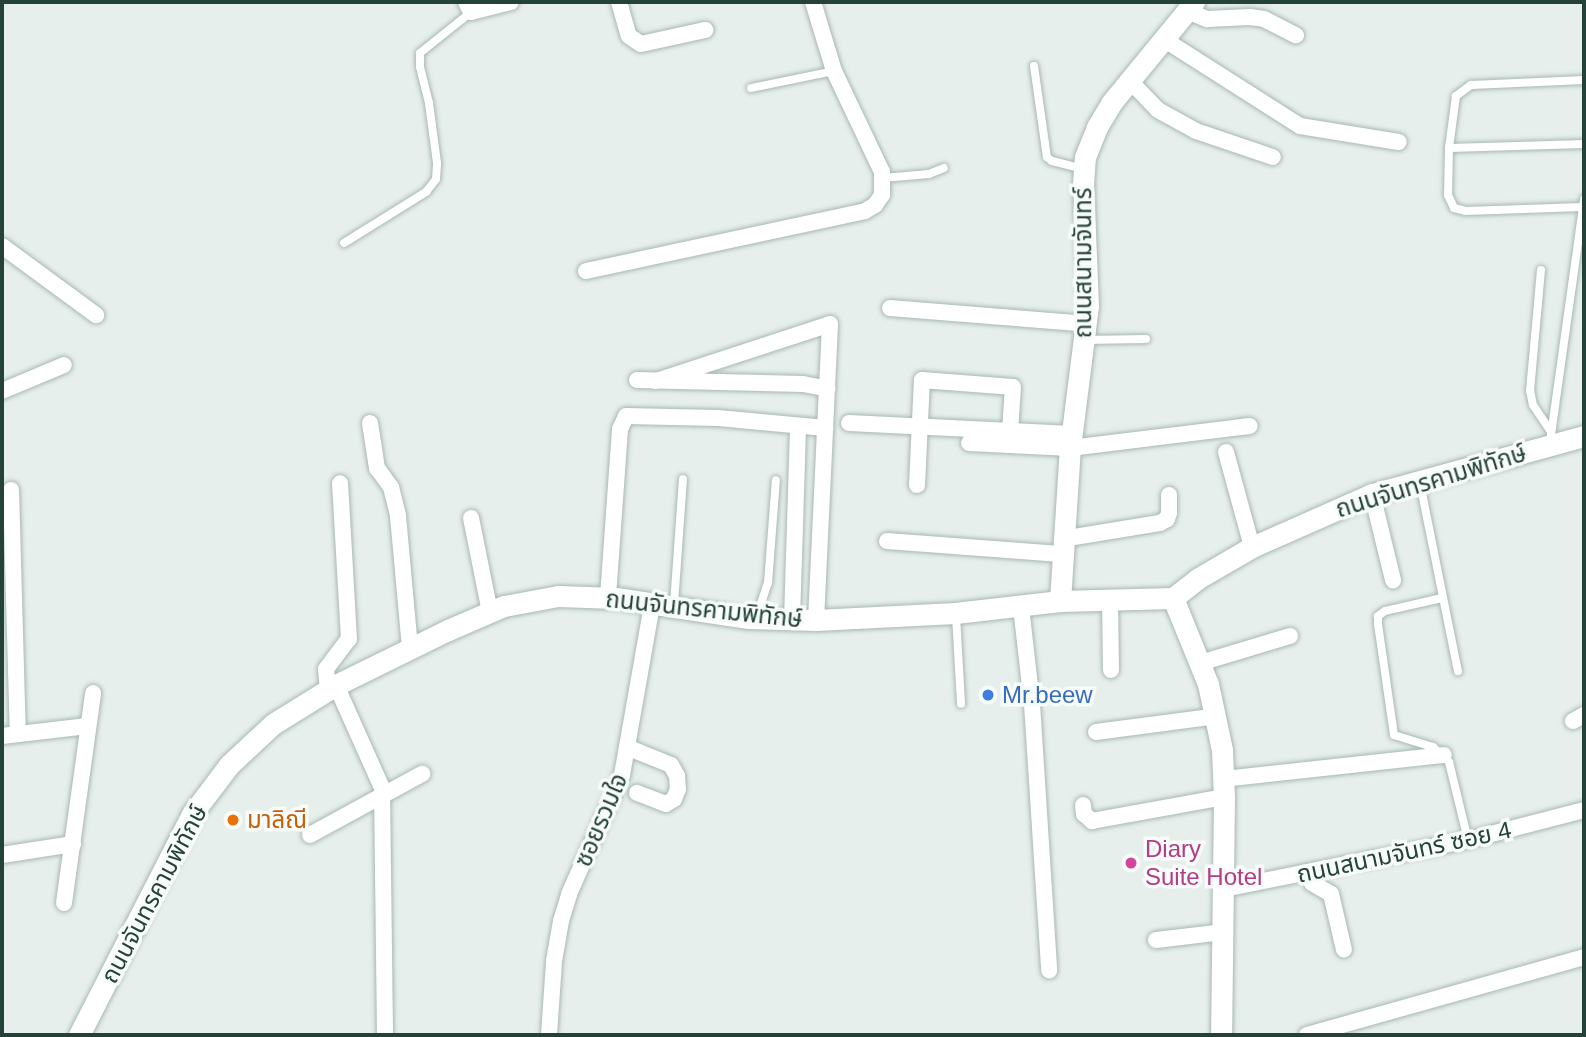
<!DOCTYPE html>
<html>
<head>
<meta charset="utf-8">
<style>
  body { margin:0 }
  #map { position:relative; width:1586px; height:1037px; overflow:hidden; background:#e6efeb; font-family:Helvetica,"Noto Sans Thai",sans-serif }
  div>[style] { position:absolute }
  .roads { filter:drop-shadow(0 0 2px #a8b8b2) drop-shadow(0 0 2px #a8b8b2) }
  .lane>* { height:8px; margin:-4px; padding:0 4px; transform-origin:4px; border-radius:4px; background:#fff }
  .street>* { height:16px; margin:-8px; padding:0 8px; transform-origin:8px; border-radius:8px; background:#fff }
  .secondary>* { height:21px; margin:-10.5px; padding:0 10.5px; transform-origin:10.5px; border-radius:10.5px; background:#fff }
  .dots>* { width:19px; height:19px; translate:-50% -50%; box-sizing:border-box; border:4px solid #f7fbf9; border-radius:50% }
  span { translate:-50% -50%; white-space:nowrap; text-align:center; line-height:1.15; -webkit-text-stroke:7px #f7fbf9; paint-order:stroke }
  .street-label { font-size:24px; color:#24423a }
  .shop-label { font-size:24px; color:#366cbe }
  .left { translate:0 -50%; text-align:left }
  .food-label { font-size:24px; color:#c56008 }
  .hotel-label { font-size:24px; color:#b23c85 }
  .frame { position:absolute; inset:0; border:4px solid #24423a; pointer-events:none }
</style>
</head>
<body>
<div id="map">
  <div class="roads">
    <div class="lane">
      <div style="left:1034px;top:66px;width:92px;rotate:81.9deg"></div>
      <div style="left:1047px;top:157px;width:6px;rotate:39deg"></div>
      <div style="left:1052px;top:161px;width:30px;rotate:14deg"></div>
      <div style="left:1584px;top:80px;width:113px;rotate:177.5deg"></div>
      <div style="left:1471px;top:85px;width:19px;rotate:144deg"></div>
      <div style="left:1456px;top:96px;width:52px;rotate:97.7deg"></div>
      <div style="left:1449px;top:148px;width:135px;rotate:-1.7deg"></div>
      <div style="left:751px;top:88px;width:85px;rotate:-11.6deg"></div>
      <div style="left:1449px;top:148px;width:47px;rotate:91.2deg"></div>
      <div style="left:1448px;top:195px;width:14px;rotate:65deg"></div>
      <div style="left:1454px;top:208px;width:12px;rotate:14deg"></div>
      <div style="left:1466px;top:211px;width:116px;rotate:-2deg"></div>
      <div style="left:883px;top:178px;width:46px;rotate:-5deg"></div>
      <div style="left:929px;top:174px;width:16px;rotate:-22deg"></div>
      <div style="left:344px;top:243px;width:97px;rotate:-31.9deg"></div>
      <div style="left:426px;top:192px;width:16px;rotate:-52deg"></div>
      <div style="left:436px;top:179px;width:16px;rotate:-86deg"></div>
      <div style="left:437px;top:163px;width:61px;rotate:-97.6deg"></div>
      <div style="left:429px;top:103px;width:37px;rotate:-104deg"></div>
      <div style="left:420px;top:67px;width:14px;rotate:-90deg"></div>
      <div style="left:420px;top:53px;width:65px;rotate:-38.8deg"></div>
      <div style="left:1541px;top:270px;width:121px;rotate:95.2deg"></div>
      <div style="left:1530px;top:390px;width:15px;rotate:79deg"></div>
      <div style="left:1533px;top:405px;width:32px;rotate:56deg"></div>
      <div style="left:1084px;top:340px;width:62px;rotate:-0.9deg"></div>
      <div style="left:1550px;top:442px;width:245px;rotate:-82deg"></div>
      <div style="left:1420px;top:483px;width:192px;rotate:78.6deg"></div>
      <div style="left:1442px;top:598px;width:58px;rotate:167.2deg"></div>
      <div style="left:1385px;top:611px;width:9px;rotate:144deg"></div>
      <div style="left:1378px;top:616px;width:8px;rotate:90deg"></div>
      <div style="left:1378px;top:624px;width:112px;rotate:81.8deg"></div>
      <div style="left:1394px;top:735px;width:41px;rotate:17.1deg"></div>
      <div style="left:1433px;top:747px;width:22px;rotate:43deg"></div>
      <div style="left:1449px;top:762px;width:80px;rotate:76.3deg"></div>
      <div style="left:674px;top:604px;width:125px;rotate:-85.9deg"></div>
      <div style="left:757px;top:616px;width:35px;rotate:-72deg"></div>
      <div style="left:768px;top:583px;width:103px;rotate:-85.6deg"></div>
      <div style="left:956px;top:616px;width:88px;rotate:86.7deg"></div>
    </div>
    <div class="street">
      <div style="left:466px;top:2px;width:11px;rotate:63deg"></div>
      <div style="left:471px;top:12px;width:41px;rotate:-14deg"></div>
      <div style="left:619px;top:2px;width:35px;rotate:74deg"></div>
      <div style="left:629px;top:36px;width:14px;rotate:34deg"></div>
      <div style="left:641px;top:44px;width:66px;rotate:-12.3deg"></div>
      <div style="left:1187px;top:11px;width:22px;rotate:22deg"></div>
      <div style="left:1207px;top:19px;width:43px;rotate:-2.7deg"></div>
      <div style="left:1250px;top:17px;width:14px;rotate:8deg"></div>
      <div style="left:1264px;top:19px;width:36px;rotate:27deg"></div>
      <div style="left:1165px;top:40px;width:160px;rotate:32.5deg"></div>
      <div style="left:1300px;top:126px;width:100px;rotate:9.2deg"></div>
      <div style="left:1130px;top:81px;width:40px;rotate:46deg"></div>
      <div style="left:1158px;top:110px;width:43px;rotate:28.9deg"></div>
      <div style="left:1196px;top:131px;width:81px;rotate:18.7deg"></div>
      <div style="left:2px;top:246px;width:117px;rotate:36.3deg"></div>
      <div style="left:586px;top:271px;width:285px;rotate:-12.1deg"></div>
      <div style="left:865px;top:211px;width:12px;rotate:-31deg"></div>
      <div style="left:875px;top:205px;width:12px;rotate:-55deg"></div>
      <div style="left:882px;top:195px;width:23px;rotate:-90deg"></div>
      <div style="left:882px;top:172px;width:112px;rotate:-115.4deg"></div>
      <div style="left:834px;top:71px;width:72px;rotate:-106.9deg"></div>
      <div style="left:890px;top:308px;width:198px;rotate:4.6deg"></div>
      <div style="left:637px;top:380px;width:166px;rotate:1.4deg"></div>
      <div style="left:803px;top:384px;width:25px;rotate:11deg"></div>
      <div style="left:656px;top:381px;width:183px;rotate:-18.1deg"></div>
      <div style="left:830px;top:324px;width:296px;rotate:92.7deg"></div>
      <div style="left:2px;top:391px;width:67px;rotate:-22.8deg"></div>
      <div style="left:370px;top:423px;width:46px;rotate:81.2deg"></div>
      <div style="left:377px;top:468px;width:24px;rotate:54deg"></div>
      <div style="left:391px;top:487px;width:30px;rotate:76deg"></div>
      <div style="left:398px;top:516px;width:133px;rotate:84.8deg"></div>
      <div style="left:849px;top:423px;width:223px;rotate:2.8deg"></div>
      <div style="left:969px;top:443px;width:101px;rotate:2.8deg"></div>
      <div style="left:1070px;top:448px;width:181px;rotate:-7deg"></div>
      <div style="left:1226px;top:452px;width:98px;rotate:74.7deg"></div>
      <div style="left:917px;top:485px;width:105px;rotate:-87.3deg"></div>
      <div style="left:922px;top:380px;width:91px;rotate:4.4deg"></div>
      <div style="left:1013px;top:387px;width:44px;rotate:93.9deg"></div>
      <div style="left:11px;top:490px;width:244px;rotate:88.4deg"></div>
      <div style="left:1372px;top:494px;width:89px;rotate:76.3deg"></div>
      <div style="left:471px;top:518px;width:96px;rotate:78.6deg"></div>
      <div style="left:1062px;top:539px;width:99px;rotate:-9.3deg"></div>
      <div style="left:1160px;top:523px;width:8px;rotate:-30deg"></div>
      <div style="left:1167px;top:519px;width:6px;rotate:-72deg"></div>
      <div style="left:1169px;top:513px;width:18px;rotate:-90deg"></div>
      <div style="left:887px;top:541px;width:174px;rotate:4.3deg"></div>
      <div style="left:608px;top:597px;width:168px;rotate:-85.9deg"></div>
      <div style="left:620px;top:429px;width:14px;rotate:-65deg"></div>
      <div style="left:626px;top:416px;width:92px;rotate:1.2deg"></div>
      <div style="left:718px;top:418px;width:108px;rotate:5.3deg"></div>
      <div style="left:1110px;top:599px;width:71px;rotate:89.2deg"></div>
      <div style="left:1021px;top:607px;width:98px;rotate:83.5deg"></div>
      <div style="left:1032px;top:704px;width:267px;rotate:86.3deg"></div>
      <div style="left:792px;top:620px;width:194px;rotate:-88.2deg"></div>
      <div style="left:1200px;top:663px;width:94px;rotate:-16.7deg"></div>
      <div style="left:336px;top:685px;width:113px;rotate:65.9deg"></div>
      <div style="left:382px;top:788px;width:247px;rotate:89.3deg"></div>
      <div style="left:328px;top:691px;width:22px;rotate:-95deg"></div>
      <div style="left:326px;top:669px;width:38px;rotate:-53deg"></div>
      <div style="left:349px;top:639px;width:156px;rotate:-93.3deg"></div>
      <div style="left:1573px;top:721px;width:13px;rotate:-29deg"></div>
      <div style="left:1096px;top:732px;width:122px;rotate:-7.5deg"></div>
      <div style="left:2px;top:736px;width:86px;rotate:-6.7deg"></div>
      <div style="left:629px;top:748px;width:45px;rotate:22deg"></div>
      <div style="left:671px;top:765px;width:13px;rotate:61deg"></div>
      <div style="left:677px;top:776px;width:13px;rotate:86deg"></div>
      <div style="left:678px;top:789px;width:11px;rotate:112deg"></div>
      <div style="left:674px;top:799px;width:9px;rotate:148deg"></div>
      <div style="left:666px;top:804px;width:31px;rotate:-159deg"></div>
      <div style="left:1223px;top:779px;width:222px;rotate:-6.2deg"></div>
      <div style="left:1083px;top:805px;width:9px;rotate:84deg"></div>
      <div style="left:1084px;top:814px;width:11px;rotate:41deg"></div>
      <div style="left:1092px;top:821px;width:134px;rotate:-10.3deg"></div>
      <div style="left:310px;top:835px;width:128px;rotate:-28.6deg"></div>
      <div style="left:2px;top:855px;width:72px;rotate:-8.8deg"></div>
      <div style="left:1309px;top:872px;width:11px;rotate:75deg"></div>
      <div style="left:1312px;top:883px;width:22px;rotate:30deg"></div>
      <div style="left:1331px;top:894px;width:57px;rotate:76.9deg"></div>
      <div style="left:1223px;top:889px;width:250px;rotate:-11.3deg"></div>
      <div style="left:1468px;top:840px;width:120px;rotate:-14.5deg"></div>
      <div style="left:64px;top:903px;width:212px;rotate:-82.1deg"></div>
      <div style="left:1156px;top:940px;width:67px;rotate:-6.8deg"></div>
      <div style="left:549px;top:1035px;width:74px;rotate:-86.1deg"></div>
      <div style="left:554px;top:961px;width:41px;rotate:-80.1deg"></div>
      <div style="left:561px;top:921px;width:28px;rotate:-73deg"></div>
      <div style="left:569px;top:894px;width:130px;rotate:-66deg"></div>
      <div style="left:622px;top:775px;width:174px;rotate:-80deg"></div>
      <div style="left:1307px;top:1035px;width:288px;rotate:-15.7deg"></div>
    </div>
    <div class="secondary">
      <div style="left:1173px;top:598px;width:93px;rotate:67.9deg"></div>
      <div style="left:1208px;top:684px;width:67px;rotate:78deg"></div>
      <div style="left:1222px;top:750px;width:47px;rotate:87.6deg"></div>
      <div style="left:1224px;top:797px;width:238px;rotate:90.7deg"></div>
      <div style="left:1060px;top:601px;width:153px;rotate:-86.3deg"></div>
      <div style="left:1070px;top:448px;width:143px;rotate:-82.8deg"></div>
      <div style="left:1088px;top:306px;width:122px;rotate:-92.3deg"></div>
      <div style="left:1083px;top:184px;width:27px;rotate:-86deg"></div>
      <div style="left:1085px;top:157px;width:32px;rotate:-68deg"></div>
      <div style="left:1097px;top:127px;width:29px;rotate:-59deg"></div>
      <div style="left:1112px;top:102px;width:129px;rotate:-50.6deg"></div>
      <div style="left:79px;top:1035px;width:248px;rotate:-62.9deg"></div>
      <div style="left:192px;top:814px;width:61px;rotate:-52.9deg"></div>
      <div style="left:229px;top:765px;width:60px;rotate:-43deg"></div>
      <div style="left:273px;top:724px;width:74px;rotate:-31.8deg"></div>
      <div style="left:336px;top:685px;width:125px;rotate:-26.2deg"></div>
      <div style="left:448px;top:630px;width:61px;rotate:-23.2deg"></div>
      <div style="left:504px;top:606px;width:55px;rotate:-10.5deg"></div>
      <div style="left:558px;top:596px;width:58px;rotate:2deg"></div>
      <div style="left:616px;top:598px;width:134px;rotate:8.6deg"></div>
      <div style="left:749px;top:618px;width:67px;rotate:1.7deg"></div>
      <div style="left:816px;top:620px;width:139px;rotate:-2.9deg"></div>
      <div style="left:955px;top:613px;width:106px;rotate:-6.5deg"></div>
      <div style="left:1060px;top:601px;width:113px;rotate:-1.5deg"></div>
      <div style="left:1173px;top:598px;width:31px;rotate:-38deg"></div>
      <div style="left:1197px;top:579px;width:64px;rotate:-30.2deg"></div>
      <div style="left:1252px;top:547px;width:131px;rotate:-23.8deg"></div>
      <div style="left:1372px;top:494px;width:220px;rotate:-15.3deg"></div>
    </div>
  </div>
  <div class="dots">
    <div style="left:988px;top:695px;background:#3f7fe0"></div>
    <div style="left:233px;top:820px;background:#e8710a"></div>
    <div style="left:1131px;top:863px;background:#d1479c"></div>
  </div>
  <div class="street-label">
    <span style="left:1083px;top:263px;rotate:-90deg">ถนนสนามจันทร์</span>
    <span style="left:1431px;top:481px;rotate:-17deg">ถนนจันทรคามพิทักษ์</span>
    <span style="left:704px;top:609px;rotate:6deg">ถนนจันทรคามพิทักษ์</span>
    <span style="left:601px;top:820px;rotate:-67deg">ซอยรวมใจ</span>
    <span style="left:1404px;top:852px;rotate:-12deg">ถนนสนามจันทร์ ซอย 4</span>
    <span style="left:154px;top:894px;rotate:-62deg">ถนนจันทรคามพิทักษ์</span>
  </div>
  <div class="shop-label">
    <span class="left" style="left:1002px;top:695px">Mr.beew</span>
  </div>
  <div class="food-label">
    <span class="left" style="left:247px;top:820px">มาลิณี</span>
  </div>
  <div class="hotel-label">
    <span class="left" style="left:1145px;top:863px">Diary<br>Suite Hotel</span>
  </div>
  <div class="frame"></div>
</div>
</body>
</html>
